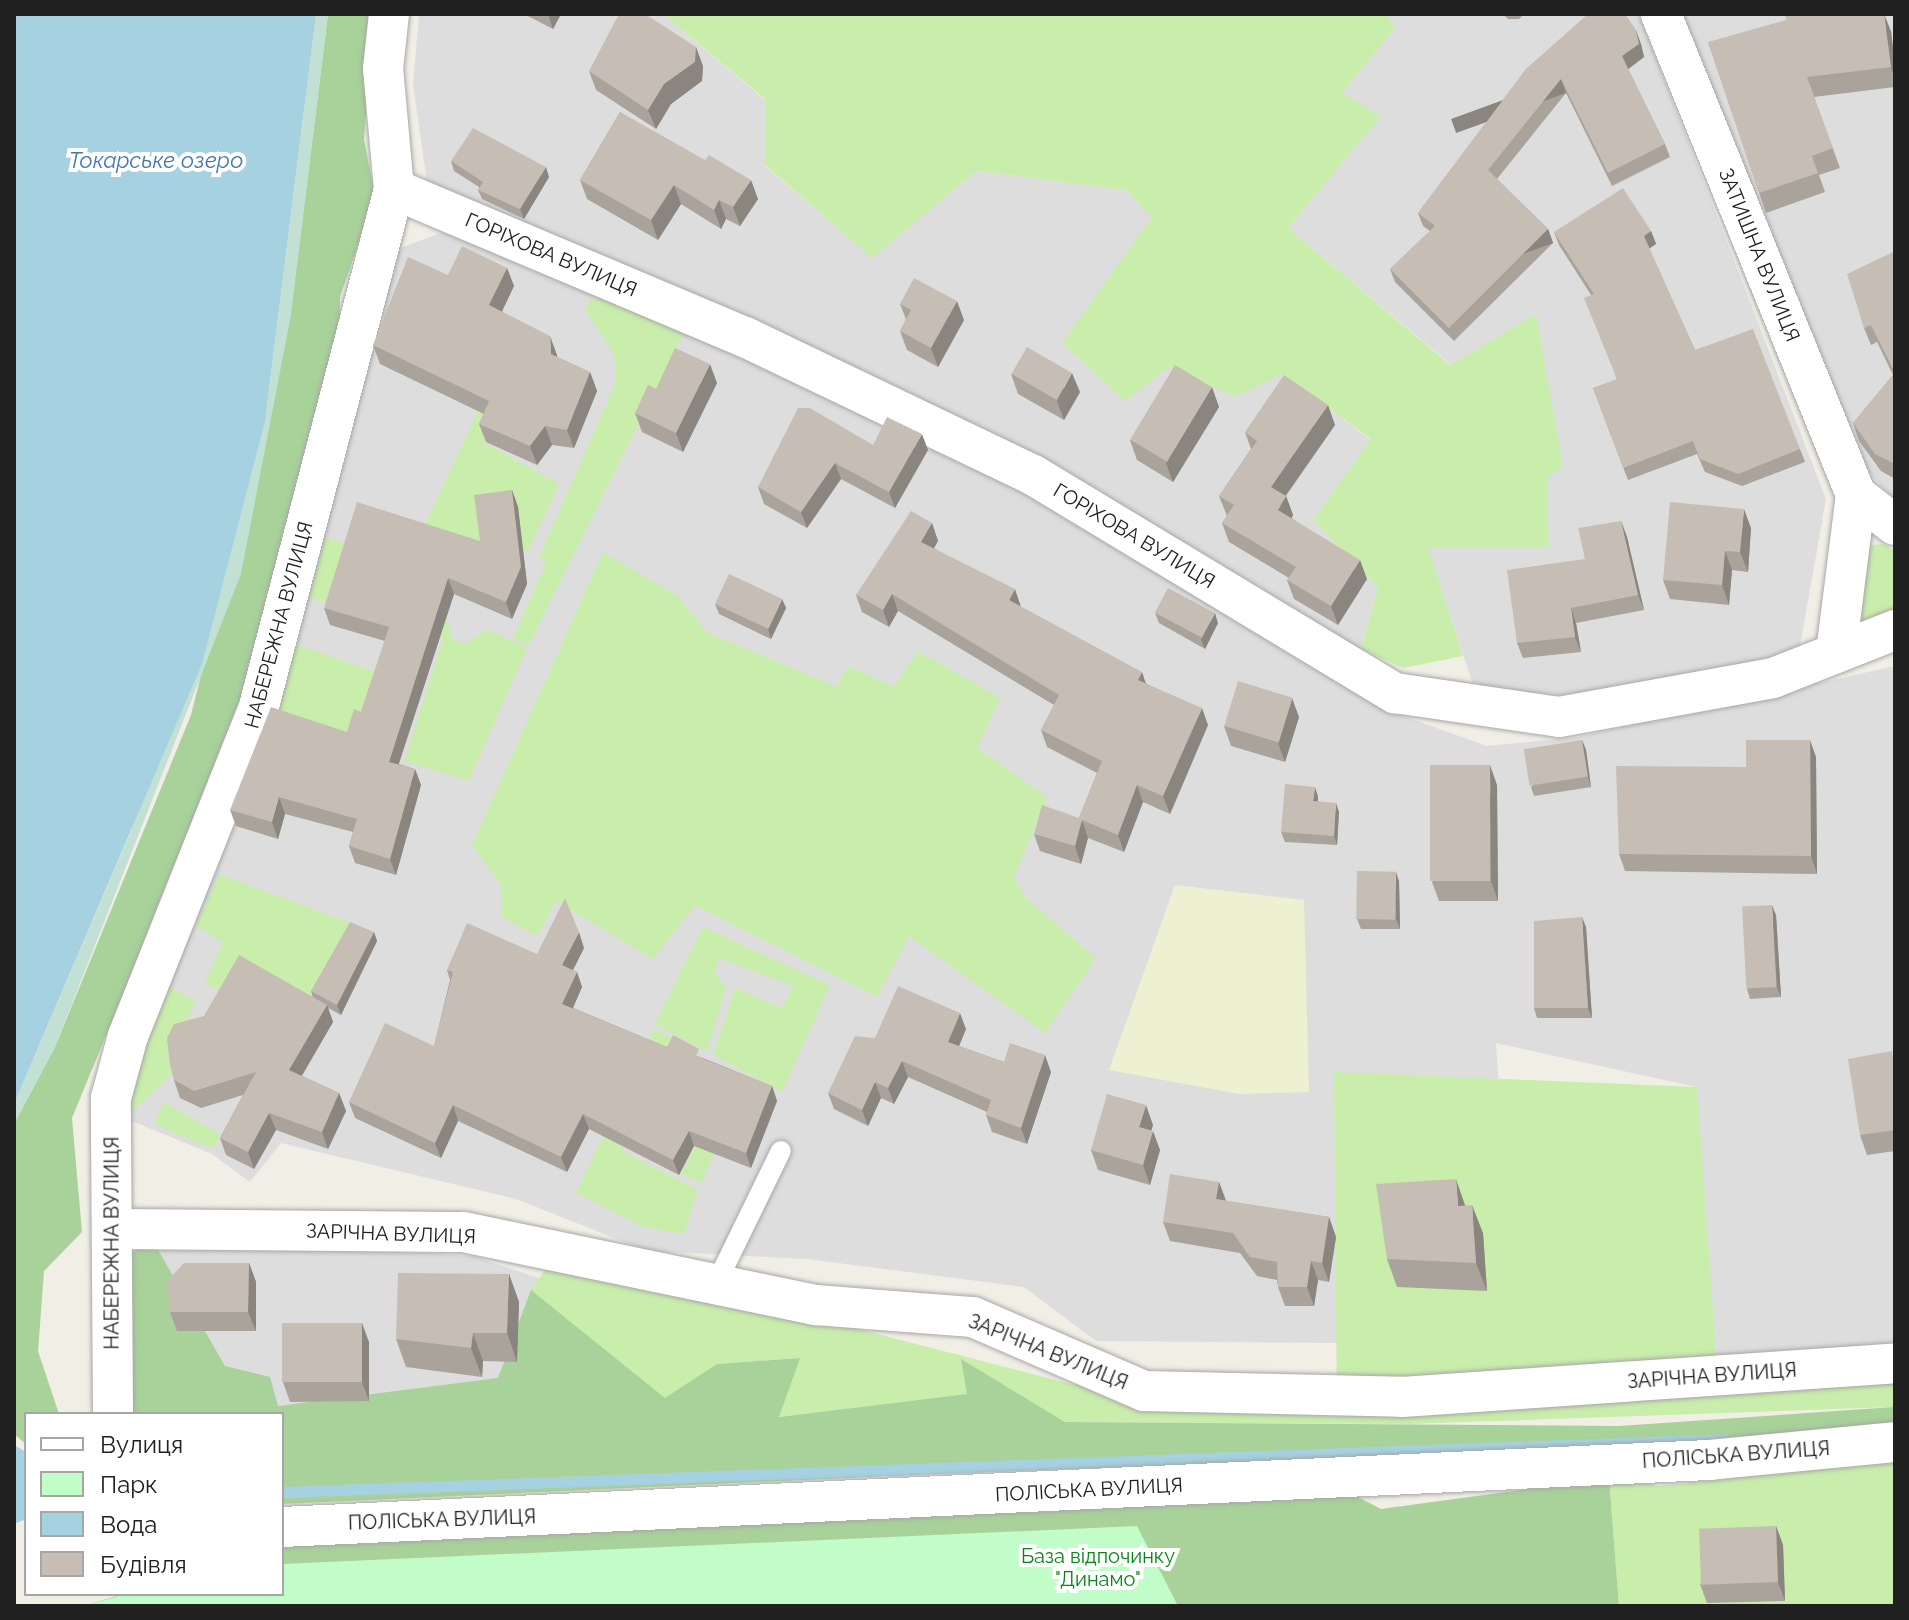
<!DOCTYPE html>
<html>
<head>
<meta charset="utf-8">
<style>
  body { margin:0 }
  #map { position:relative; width:1909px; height:1620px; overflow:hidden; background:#f1eee6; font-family:Raleway,sans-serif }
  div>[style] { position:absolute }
  .residential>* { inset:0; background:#dedddd }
  .farmland>* { inset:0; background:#edf0d1 }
  .grass>* { inset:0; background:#c9edab; transform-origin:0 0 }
  .forest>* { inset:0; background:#a8d299 }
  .wetland>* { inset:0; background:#c3e0d4 }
  .park>* { inset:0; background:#c2fcc9 }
  .water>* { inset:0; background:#a5d1e1 }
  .stream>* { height:11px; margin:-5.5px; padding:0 5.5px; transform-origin:5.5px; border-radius:5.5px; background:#a5d1e1 }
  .roads { filter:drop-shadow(0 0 2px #a7a7a7) drop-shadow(0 0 2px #a7a7a7) }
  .lane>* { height:20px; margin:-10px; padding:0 10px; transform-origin:10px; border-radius:10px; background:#fff }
  .street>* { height:40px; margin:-20px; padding:0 20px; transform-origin:20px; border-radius:20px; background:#fff }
  .wall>* { inset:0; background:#aaa39c }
  .shaded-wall>* { inset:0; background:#8b857f; transform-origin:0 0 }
  .building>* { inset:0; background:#c6beb5; transform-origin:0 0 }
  span { translate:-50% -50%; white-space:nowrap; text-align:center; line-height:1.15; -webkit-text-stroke:8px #fff; paint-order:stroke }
  .street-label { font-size:20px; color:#202020 }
  .park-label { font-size:20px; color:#068616 }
  .water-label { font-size:22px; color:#4475ae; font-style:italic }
  .frame { position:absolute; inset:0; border:16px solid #202020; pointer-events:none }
  .legend { position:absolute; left:24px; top:1412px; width:260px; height:184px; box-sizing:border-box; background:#fff; border:2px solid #a6a6a6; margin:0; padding:10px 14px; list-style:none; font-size:24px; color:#202020 }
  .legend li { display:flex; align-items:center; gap:16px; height:40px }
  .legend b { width:40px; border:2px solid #a6a6a6 }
</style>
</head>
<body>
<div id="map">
  <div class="residential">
    <div style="clip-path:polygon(419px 14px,663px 14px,765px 100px,765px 166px,872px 257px,976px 171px,1126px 190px,1152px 216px,1170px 367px,1235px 396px,1282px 373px,1371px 440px,1313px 520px,1378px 588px,1361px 649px,427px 182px,413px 86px)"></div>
    <div style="clip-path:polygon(1386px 14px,1639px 14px,1826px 499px,1799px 652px,1571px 696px,1474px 687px,1427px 547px,1549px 547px,1535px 315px,1451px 365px,1288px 228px,1380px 117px,1342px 93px,1395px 28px)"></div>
    <div style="clip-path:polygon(1679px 14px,1895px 14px,1895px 501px,1846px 447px)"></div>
    <div style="clip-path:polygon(443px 232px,622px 296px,988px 471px,1389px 711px,1487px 746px,1579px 737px,1895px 666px,1895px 1346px,1717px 1367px,1696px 1087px,1496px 1043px,1516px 1340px,1454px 1344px,1096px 1341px,1024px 1287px,807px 1259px,647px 1251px,516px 1199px,281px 1143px,250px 1182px,212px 1154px,122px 1117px,395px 250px)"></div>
    <div style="clip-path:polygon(282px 1245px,473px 1256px,572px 1289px,531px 1409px,282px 1414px,172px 1338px,159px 1250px)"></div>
  </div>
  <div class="farmland">
    <div style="clip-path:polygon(1175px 885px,1304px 900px,1309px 1092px,1239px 1094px,1109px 1070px)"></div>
  </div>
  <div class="grass">
    <div style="clip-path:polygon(663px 14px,1386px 14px,1395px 28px,1342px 93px,1381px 116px,1288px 228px,1450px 365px,1536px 314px,1563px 466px,1547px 478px,1549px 547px,1428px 547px,1463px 656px,1403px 668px,1361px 649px,1378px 588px,1313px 520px,1371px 439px,1282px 374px,1235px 397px,1169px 367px,1125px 401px,1062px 343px,1152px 217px,1126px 190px,976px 171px,872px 258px,765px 165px,765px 99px)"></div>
    <div style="clip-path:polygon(602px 298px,684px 332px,529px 645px,513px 639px,546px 562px,539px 557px,616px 382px,614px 354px,586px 311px,589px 300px)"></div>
    <div style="clip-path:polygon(513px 336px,526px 342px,483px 442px,559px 484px,528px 552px,517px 549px,439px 592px,453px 639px,465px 644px,487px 629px,527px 648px,469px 781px,404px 761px,443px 640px,420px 535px)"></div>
    <div style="left:325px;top:538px;width:31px;height:62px;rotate:15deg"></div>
    <div style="clip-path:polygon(1882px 544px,1895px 551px,1895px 621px,1869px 627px,1856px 621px,1868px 546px)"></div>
    <div style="clip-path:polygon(603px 552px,679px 597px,706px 632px,837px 687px,848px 666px,894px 687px,918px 651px,1000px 698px,977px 748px,1047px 797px,1014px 878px,1025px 897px,1096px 958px,1045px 1033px,909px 936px,877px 997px,695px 905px,653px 959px,556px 901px,537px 936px,502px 917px,502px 886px,472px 845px)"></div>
    <div style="clip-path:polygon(295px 644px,385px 675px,381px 689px,420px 701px,412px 723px,353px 745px,274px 720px)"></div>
    <div style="clip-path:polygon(219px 874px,356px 925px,314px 997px,227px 995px,205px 983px,223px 942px,196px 926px)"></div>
    <div style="clip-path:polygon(703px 927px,830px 985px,782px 1092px,713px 1055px,735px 988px,782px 1008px,793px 986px,719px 958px,715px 973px,726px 988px,707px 1052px,655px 1024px)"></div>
    <div style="clip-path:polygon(168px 986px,196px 1001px,168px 1055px,173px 1073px,131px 1113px,129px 1074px)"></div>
    <div style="clip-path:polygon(654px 1029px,676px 1040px,622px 1151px,698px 1190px,684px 1234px,643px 1227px,576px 1193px)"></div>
    <div style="clip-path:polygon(1334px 1072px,1697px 1087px,1717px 1366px,1895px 1346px,1895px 1407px,1408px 1424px,1065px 1422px,962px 1360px,968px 1394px,778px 1417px,799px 1358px,717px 1364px,666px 1399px,531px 1290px,547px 1267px,745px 1300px,1071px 1384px,1337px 1417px)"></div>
    <div style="clip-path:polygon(164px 1102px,221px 1135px,212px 1149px,154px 1124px)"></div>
    <div style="clip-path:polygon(705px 1127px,721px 1137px,701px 1183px,681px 1174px)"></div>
    <div style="clip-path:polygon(1895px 1460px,1895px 1606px,1619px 1606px,1609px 1478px,1660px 1486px)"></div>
  </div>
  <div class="forest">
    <div style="clip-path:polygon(328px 14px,374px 14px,364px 139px,375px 196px,340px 297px,339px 366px,252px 681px,72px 1118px,82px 1232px,44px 1271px,38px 1351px,59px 1414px,26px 1414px,26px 1444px,14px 1434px,14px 1124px,55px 1047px,191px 715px,290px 319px)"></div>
    <div style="clip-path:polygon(153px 1241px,225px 1366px,270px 1377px,278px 1406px,498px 1378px,531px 1290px,665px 1398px,717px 1364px,800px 1358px,779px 1417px,967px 1394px,961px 1359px,1065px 1422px,1619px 1426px,1894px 1407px,1895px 1429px,1418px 1460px,1370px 1454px,282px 1504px,282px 1414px,119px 1414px,121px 1259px)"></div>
    <div style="clip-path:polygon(1609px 1478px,1619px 1606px,83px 1606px,123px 1594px,282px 1594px,282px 1535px,1356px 1496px,1381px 1509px)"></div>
  </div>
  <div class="wetland">
    <div style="clip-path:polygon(316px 14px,328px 14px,290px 320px,241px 574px,55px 1047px,14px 1124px,14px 1104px,132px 829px,265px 421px)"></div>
  </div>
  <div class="park">
    <div style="clip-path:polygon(1137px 1526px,1178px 1606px,83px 1606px,126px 1594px,282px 1594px,282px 1564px)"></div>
  </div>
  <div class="water">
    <div style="clip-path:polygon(14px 14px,316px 14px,265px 421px,202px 664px,14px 1104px)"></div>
    <div style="clip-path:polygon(14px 1445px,26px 1452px,26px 1519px,14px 1524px)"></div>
  </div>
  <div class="stream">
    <div style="left:282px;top:1492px;width:1443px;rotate:-2.1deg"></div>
  </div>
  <div class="roads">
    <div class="lane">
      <div style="left:716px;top:1284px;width:148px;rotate:-64deg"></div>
    </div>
    <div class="street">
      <div style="left:1661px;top:14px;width:519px;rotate:67.93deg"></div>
      <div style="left:1856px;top:495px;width:49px;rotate:37.6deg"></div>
      <div style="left:394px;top:189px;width:381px;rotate:22.9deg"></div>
      <div style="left:745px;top:337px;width:319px;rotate:25.6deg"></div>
      <div style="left:1033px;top:475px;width:423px;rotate:31.1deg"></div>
      <div style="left:1395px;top:693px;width:166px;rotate:8.3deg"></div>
      <div style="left:1559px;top:717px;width:218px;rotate:-10.3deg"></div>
      <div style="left:1773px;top:678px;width:131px;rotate:-21.5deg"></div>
      <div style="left:1836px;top:653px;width:159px;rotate:-82.8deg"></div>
      <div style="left:112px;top:1229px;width:351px;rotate:0.5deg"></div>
      <div style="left:463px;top:1232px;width:360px;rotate:11.7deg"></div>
      <div style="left:816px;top:1305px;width:157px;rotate:4.4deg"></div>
      <div style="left:973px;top:1317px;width:186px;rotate:23.4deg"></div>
      <div style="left:1144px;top:1391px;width:258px;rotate:1.3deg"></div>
      <div style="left:1402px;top:1397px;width:494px;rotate:-3.9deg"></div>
      <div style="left:113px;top:1414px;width:316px;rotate:-90.4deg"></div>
      <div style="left:111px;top:1098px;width:64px;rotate:-74.7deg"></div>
      <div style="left:128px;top:1036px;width:351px;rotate:-68.3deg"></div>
      <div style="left:258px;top:710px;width:538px;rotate:-75.37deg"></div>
      <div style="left:394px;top:189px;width:121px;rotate:-95.2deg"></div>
      <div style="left:383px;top:69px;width:55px;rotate:-83.8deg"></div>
      <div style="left:282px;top:1527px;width:1429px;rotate:-2.69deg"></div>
      <div style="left:1709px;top:1460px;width:187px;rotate:-5.5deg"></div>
    </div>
  </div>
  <div class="wall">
    <div style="clip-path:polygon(524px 14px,561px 14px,553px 29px)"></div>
    <div style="clip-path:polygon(1503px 14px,1524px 14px,1519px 19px,1508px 19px)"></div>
    <div style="clip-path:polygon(1891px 31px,1895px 65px,1895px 87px,1814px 97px,1840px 168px,1819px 175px,1825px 192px,1766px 213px,1708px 42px)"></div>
    <div style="clip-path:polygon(1641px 44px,1644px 57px,1628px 69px,1665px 144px,1670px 157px,1612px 186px,1566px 93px,1497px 179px,1548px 229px,1553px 243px,1454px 341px,1395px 282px,1390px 269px,1430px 231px,1423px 226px,1418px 213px,1527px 68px)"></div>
    <div style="clip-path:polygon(703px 66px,702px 81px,671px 104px,656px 129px,596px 90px,589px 71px)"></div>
    <div style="clip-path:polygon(620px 112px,758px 199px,740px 226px,726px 219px,721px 229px,681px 204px,658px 240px,587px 199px,580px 180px)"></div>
    <div style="clip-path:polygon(451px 161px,549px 177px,524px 219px,482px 199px,478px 190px,479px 187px,454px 171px)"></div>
    <div style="clip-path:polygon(1651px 231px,1656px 244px,1649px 249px,1695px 350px,1800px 449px,1805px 462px,1742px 486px,1705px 472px,1697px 454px,1628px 480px,1593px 388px,1617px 380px,1591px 295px,1559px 245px,1554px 232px)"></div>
    <div style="clip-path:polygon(1895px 251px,1895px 479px,1881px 471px,1859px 441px,1853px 423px,1893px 375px,1877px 342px,1871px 345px,1864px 328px)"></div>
    <div style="clip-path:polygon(507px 268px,514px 286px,502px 311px,557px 355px,557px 357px,590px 372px,597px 391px,574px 448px,552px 445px,537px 465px,486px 442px,479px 424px,484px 414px,380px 364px,373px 345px,448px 275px)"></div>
    <div style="clip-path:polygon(900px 304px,964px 320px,938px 367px,907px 350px,900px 331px,906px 319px)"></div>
    <div style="clip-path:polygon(1011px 374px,1080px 392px,1064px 420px,1018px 394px)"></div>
    <div style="clip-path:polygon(717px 383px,683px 452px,642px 432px,635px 413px,656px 389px)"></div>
    <div style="clip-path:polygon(1219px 407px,1173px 482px,1137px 460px,1130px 440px)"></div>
    <div style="clip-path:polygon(1335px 425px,1286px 496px,1293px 515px,1292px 518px,1367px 579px,1338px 625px,1294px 599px,1287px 580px,1289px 578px,1229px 542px,1222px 523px,1227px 516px,1219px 496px,1251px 449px,1245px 432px)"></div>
    <div style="clip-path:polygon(873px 445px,928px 450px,895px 508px,841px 479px,807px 528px,764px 504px,758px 487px)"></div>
    <div style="clip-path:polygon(512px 490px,518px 507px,527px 584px,512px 619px,454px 594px,399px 764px,415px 769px,421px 785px,396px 875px,355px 863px,349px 846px,353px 832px,285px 814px,278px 839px,236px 826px,230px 810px,347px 732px,361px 712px,385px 641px,330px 625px,324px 608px,480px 541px)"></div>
    <div style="clip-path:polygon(1621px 521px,1627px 537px,1644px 610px,1576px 623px,1581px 652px,1523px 658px,1517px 643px,1585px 559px)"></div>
    <div style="clip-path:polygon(932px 523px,938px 541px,934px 548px,1021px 607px,1146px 683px,1208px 725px,1170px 814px,1143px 802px,1124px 852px,1088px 838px,1081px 864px,1040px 851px,1034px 834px,1079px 818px,1097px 773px,1047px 747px,1041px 730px,1054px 705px,898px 611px,889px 627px,862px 612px,856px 595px)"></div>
    <div style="clip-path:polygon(1751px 528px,1748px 572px,1732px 570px,1729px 605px,1670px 599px,1663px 580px)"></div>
    <div style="clip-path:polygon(782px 599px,786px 608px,771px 639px,719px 614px,715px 604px)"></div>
    <div style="clip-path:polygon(1155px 613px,1218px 623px,1205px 649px,1159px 623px)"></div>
    <div style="clip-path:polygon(1299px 717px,1285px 762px,1231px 746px,1224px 726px)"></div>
    <div style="clip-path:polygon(1582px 740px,1586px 750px,1591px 787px,1534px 796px,1531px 787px)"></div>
    <div style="clip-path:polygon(1816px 757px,1817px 874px,1625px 871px,1619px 854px,1746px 767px)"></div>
    <div style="clip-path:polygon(1497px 785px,1498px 901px,1439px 901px,1432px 882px)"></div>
    <div style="clip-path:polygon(1318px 796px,1318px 801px,1339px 812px,1337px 845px,1285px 842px,1281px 832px)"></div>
    <div style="clip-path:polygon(1399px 881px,1400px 929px,1361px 929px,1357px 919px)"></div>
    <div style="clip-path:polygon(1776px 915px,1781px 997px,1750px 999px,1747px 989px)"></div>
    <div style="clip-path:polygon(1586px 927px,1592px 1018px,1537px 1018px,1534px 1008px)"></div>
    <div style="clip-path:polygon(374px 932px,377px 941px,341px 1015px,328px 1008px,333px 1022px,302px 1076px,339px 1093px,346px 1111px,328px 1149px,276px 1130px,254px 1169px,226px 1155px,220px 1138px,243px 1095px,201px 1108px,180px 1098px,174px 1080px,204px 1016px,313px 998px,311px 991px)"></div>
    <div style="clip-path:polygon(584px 948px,573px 970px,577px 972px,582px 987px,573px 1008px,667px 1047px,703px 1058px,772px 1086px,777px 1101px,751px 1168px,694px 1146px,679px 1175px,589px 1129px,567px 1172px,458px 1121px,441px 1158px,355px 1118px,349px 1102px,434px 1046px,450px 980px,447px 970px)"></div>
    <div style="clip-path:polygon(966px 1029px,959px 1046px,1004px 1062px,1051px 1072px,1027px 1144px,992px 1132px,986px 1115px,987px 1112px,908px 1077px,894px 1104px,881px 1098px,868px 1126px,834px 1109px,828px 1093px,875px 1038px)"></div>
    <div style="clip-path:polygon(1895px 1060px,1895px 1151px,1867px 1155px,1860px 1135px)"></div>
    <div style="clip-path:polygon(1153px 1125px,1151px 1130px,1160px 1150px,1150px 1185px,1098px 1170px,1091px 1150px)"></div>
    <div style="clip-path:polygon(1219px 1182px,1226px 1201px,1329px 1217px,1336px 1237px,1329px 1282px,1318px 1280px,1314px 1306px,1285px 1306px,1278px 1287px,1277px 1280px,1257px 1276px,1240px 1253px,1170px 1241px,1163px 1222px)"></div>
    <div style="clip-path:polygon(1465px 1205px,1483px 1233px,1487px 1291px,1397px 1287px,1387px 1259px)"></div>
    <div style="clip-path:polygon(249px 1263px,256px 1282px,256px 1331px,177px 1331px,170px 1312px)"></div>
    <div style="clip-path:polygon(509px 1274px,519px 1302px,517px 1362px,483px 1361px,482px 1377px,406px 1367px,396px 1339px)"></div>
    <div style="clip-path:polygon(369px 1342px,369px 1401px,290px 1402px,283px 1382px)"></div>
    <div style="clip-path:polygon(1776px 1526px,1783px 1545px,1785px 1601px,1707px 1603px,1700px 1584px)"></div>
  </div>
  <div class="shaded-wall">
    <div style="clip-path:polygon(548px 14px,561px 14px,553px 29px)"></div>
    <div style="clip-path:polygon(1884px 14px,1891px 31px,1895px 65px,1895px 79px,1891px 67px)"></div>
    <div style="clip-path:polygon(1636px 30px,1641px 44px,1644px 57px,1627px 70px,1622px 56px)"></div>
    <div style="clip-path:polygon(696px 47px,703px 66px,702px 81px,671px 104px,656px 129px,648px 110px,664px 84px)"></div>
    <div style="left:1561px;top:79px;width:15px;height:117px;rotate:70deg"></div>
    <div style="clip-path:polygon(546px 167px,549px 177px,524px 219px,520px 209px)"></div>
    <div style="clip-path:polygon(751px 180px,758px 199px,740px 226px,733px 207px)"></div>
    <div style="clip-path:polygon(674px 185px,681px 204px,658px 240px,651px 220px)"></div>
    <div style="clip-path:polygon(719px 200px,726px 219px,721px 229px,714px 210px)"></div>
    <div style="left:1548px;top:229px;width:15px;height:140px;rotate:70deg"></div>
    <div style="clip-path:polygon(1651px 231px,1656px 244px,1648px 249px,1644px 236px)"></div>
    <div style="clip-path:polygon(507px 268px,514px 286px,496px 324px,489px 305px)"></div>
    <div style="clip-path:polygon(957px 301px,964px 320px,938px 367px,931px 348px)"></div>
    <div style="clip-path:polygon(550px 336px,557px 355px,558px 373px,551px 354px)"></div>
    <div style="clip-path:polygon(710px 364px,717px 383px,683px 452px,676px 433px)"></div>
    <div style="clip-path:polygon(590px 372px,597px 391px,574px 448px,567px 430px)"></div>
    <div style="clip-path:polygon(1072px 373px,1080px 392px,1064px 420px,1057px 401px)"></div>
    <div style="clip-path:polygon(1212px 387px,1219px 407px,1173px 482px,1166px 463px)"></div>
    <div style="clip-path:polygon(1328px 405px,1335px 425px,1278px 506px,1271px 487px)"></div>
    <div style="clip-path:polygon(545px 426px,552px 445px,537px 465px,530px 446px)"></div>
    <div style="clip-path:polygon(922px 434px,928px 450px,895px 508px,889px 492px)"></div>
    <div style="clip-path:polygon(835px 463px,841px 479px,807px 528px,801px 512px)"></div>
    <div style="clip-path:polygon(512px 490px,518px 507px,527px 584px,512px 619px,506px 602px)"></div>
    <div style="clip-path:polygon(1286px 496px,1293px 515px,1285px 530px,1278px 510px)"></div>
    <div style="clip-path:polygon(1744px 509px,1751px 528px,1748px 572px,1740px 552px)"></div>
    <div style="clip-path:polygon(1621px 521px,1627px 537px,1644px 610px,1638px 595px)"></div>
    <div style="clip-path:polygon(932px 523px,938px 541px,927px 560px,921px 542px)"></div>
    <div style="clip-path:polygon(1725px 551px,1732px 570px,1729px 605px,1722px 585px)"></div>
    <div style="clip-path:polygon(1360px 560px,1367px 579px,1338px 625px,1331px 606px)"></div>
    <div style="clip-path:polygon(448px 578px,454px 594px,394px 778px,389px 762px)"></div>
    <div style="clip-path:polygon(1015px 589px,1021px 607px,1009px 600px)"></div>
    <div style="clip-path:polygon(892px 594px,898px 611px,889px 627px,883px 610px)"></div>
    <div style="clip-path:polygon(782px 599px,786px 608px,771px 639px,768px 629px)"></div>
    <div style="clip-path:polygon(1571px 608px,1576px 623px,1581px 652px,1575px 637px)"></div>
    <div style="clip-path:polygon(1215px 613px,1218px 623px,1205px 649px,1201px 640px)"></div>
    <div style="clip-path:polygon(1142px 672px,1148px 690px,1138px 680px)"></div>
    <div style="clip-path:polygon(1292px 698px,1299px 717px,1285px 762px,1278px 743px)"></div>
    <div style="clip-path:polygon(1202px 708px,1208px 725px,1170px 814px,1163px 796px)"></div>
    <div style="clip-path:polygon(1582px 740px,1586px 750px,1591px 787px,1588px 777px)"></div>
    <div style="clip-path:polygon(1810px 740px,1816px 757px,1817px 874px,1811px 856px)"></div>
    <div style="clip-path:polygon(1490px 765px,1497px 785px,1498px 901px,1491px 881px)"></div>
    <div style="clip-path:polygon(415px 769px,421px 785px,396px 875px,390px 859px)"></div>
    <div style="clip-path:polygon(1137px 785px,1143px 802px,1124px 852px,1118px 835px)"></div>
    <div style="clip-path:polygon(1315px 787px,1318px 796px,1317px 811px,1313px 801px)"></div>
    <div style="clip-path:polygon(279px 797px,285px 814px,278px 839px,272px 822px)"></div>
    <div style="clip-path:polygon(1336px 803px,1339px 812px,1337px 845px,1334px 836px)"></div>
    <div style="clip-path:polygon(1082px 820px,1088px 838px,1081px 864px,1075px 846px)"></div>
    <div style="clip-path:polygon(1396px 872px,1399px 881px,1400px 929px,1396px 919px)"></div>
    <div style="clip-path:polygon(1772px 905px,1776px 915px,1781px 997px,1777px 987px)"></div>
    <div style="clip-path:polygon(1582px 917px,1586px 927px,1592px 1018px,1588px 1008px)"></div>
    <div style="clip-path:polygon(374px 932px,377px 941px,341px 1015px,337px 1005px)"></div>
    <div style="clip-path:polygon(579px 932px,584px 948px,568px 980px,562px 965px)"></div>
    <div style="clip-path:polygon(577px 972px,582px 987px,568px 1019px,562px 1004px)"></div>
    <div style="clip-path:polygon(327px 1005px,333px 1022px,295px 1087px,289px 1070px)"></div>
    <div style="clip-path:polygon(960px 1013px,966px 1029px,954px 1058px,948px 1042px)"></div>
    <div style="clip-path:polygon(1045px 1055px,1051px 1072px,1027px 1144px,1021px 1128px)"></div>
    <div style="clip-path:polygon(902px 1061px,908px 1077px,894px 1104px,888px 1088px)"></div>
    <div style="clip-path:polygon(875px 1082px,881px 1098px,868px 1126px,862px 1110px)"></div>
    <div style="clip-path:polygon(772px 1086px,777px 1101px,751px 1168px,746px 1153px)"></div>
    <div style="clip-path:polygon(339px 1093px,346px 1111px,328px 1149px,322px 1132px)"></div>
    <div style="clip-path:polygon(453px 1105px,458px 1121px,441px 1158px,435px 1143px)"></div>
    <div style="clip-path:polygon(1146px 1105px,1153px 1125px,1146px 1147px,1139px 1127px)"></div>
    <div style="clip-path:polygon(269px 1113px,276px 1130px,254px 1169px,248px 1152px)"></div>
    <div style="clip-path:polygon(583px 1114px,589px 1129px,567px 1172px,561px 1157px)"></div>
    <div style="clip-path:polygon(689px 1131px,694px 1146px,679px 1175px,673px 1160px)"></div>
    <div style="clip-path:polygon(1153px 1131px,1160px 1150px,1150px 1185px,1143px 1165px)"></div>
    <div style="clip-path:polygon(1456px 1179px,1466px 1208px,1458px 1206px)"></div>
    <div style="clip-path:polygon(1219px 1182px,1226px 1201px,1216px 1199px)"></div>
    <div style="clip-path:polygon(1472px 1205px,1483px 1233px,1487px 1291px,1476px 1263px)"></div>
    <div style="clip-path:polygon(1329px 1217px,1336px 1237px,1329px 1282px,1322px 1263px)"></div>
    <div style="clip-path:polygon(1311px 1261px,1318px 1280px,1314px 1306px,1307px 1287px)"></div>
    <div style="clip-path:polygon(249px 1263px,256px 1282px,256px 1331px,248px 1312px)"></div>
    <div style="clip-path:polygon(509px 1274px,519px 1302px,517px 1362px,507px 1333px)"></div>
    <div style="clip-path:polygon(362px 1323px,369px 1342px,369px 1401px,362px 1382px)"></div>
    <div style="clip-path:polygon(473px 1333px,483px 1361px,482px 1377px,471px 1348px)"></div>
    <div style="clip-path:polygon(1776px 1526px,1783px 1545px,1785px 1601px,1778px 1582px)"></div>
  </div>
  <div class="building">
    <div style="clip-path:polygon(619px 14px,645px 14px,696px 47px,695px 62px,664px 84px,648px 110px,589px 71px)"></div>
    <div style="clip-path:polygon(1588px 14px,1625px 14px,1636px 30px,1639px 44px,1622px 56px,1665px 144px,1608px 173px,1561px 79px,1488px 170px,1548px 229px,1449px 328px,1390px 269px,1435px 226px,1418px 213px,1527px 68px)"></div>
    <div style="clip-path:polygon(1785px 14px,1884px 14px,1891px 67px,1807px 77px,1833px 148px,1812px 156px,1818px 173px,1759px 193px,1708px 42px,1786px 20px)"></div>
    <div style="clip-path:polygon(620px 112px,705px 160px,709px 155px,751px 180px,733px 207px,719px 200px,714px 210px,674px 185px,651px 220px,580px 180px)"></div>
    <div style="clip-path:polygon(473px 128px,546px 167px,520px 209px,478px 190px,483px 182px,451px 161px)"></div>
    <div style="clip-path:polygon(1623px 188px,1651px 231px,1644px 236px,1695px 350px,1753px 329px,1800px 449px,1738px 474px,1700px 459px,1693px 441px,1623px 468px,1593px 388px,1617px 379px,1584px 298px,1594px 294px,1554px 232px)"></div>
    <div style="clip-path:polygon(462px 246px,507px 268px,489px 305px,550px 336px,551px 354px,590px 372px,567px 430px,545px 426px,530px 446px,479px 424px,489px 401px,373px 345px,408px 257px,448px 275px)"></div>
    <div style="clip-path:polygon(1895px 251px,1895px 464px,1875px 454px,1853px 423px,1895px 373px,1871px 325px,1864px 328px,1847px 274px)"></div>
    <div style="clip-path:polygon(914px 278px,957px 301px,931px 348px,900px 331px,911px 310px,900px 304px)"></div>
    <div style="left:1027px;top:347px;width:52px;height:31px;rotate:30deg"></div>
    <div style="clip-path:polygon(675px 348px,710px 364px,676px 433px,635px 413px,648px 385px,656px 389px)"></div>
    <div style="left:1175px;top:365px;width:43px;height:87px;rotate:31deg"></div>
    <div style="clip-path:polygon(1284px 375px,1328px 405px,1271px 487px,1286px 496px,1278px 510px,1360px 560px,1331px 606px,1287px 580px,1296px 567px,1222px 523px,1234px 505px,1219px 496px,1257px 441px,1245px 432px)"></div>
    <div style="clip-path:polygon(798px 408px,810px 408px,873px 445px,887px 417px,922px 434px,889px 492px,835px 463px,801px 512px,758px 487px)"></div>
    <div style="clip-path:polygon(512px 490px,521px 567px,506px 602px,448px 578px,389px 762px,415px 769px,390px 859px,349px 846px,357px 819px,279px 797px,272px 822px,230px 810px,271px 707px,347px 732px,354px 709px,361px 712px,389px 627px,324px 608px,357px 502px,480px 541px,474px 495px)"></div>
    <div style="clip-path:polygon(1670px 502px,1744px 509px,1740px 552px,1725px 551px,1722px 585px,1663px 580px)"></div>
    <div style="clip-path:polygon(911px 511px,932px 523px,921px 542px,1015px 589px,1009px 600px,1142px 672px,1138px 680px,1202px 708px,1163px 796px,1137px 785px,1118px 835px,1082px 820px,1075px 846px,1034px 834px,1042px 805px,1079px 818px,1102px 761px,1041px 730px,1059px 695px,892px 594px,883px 610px,856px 595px)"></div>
    <div style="clip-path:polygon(1621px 521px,1638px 595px,1571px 608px,1575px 637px,1517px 643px,1507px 570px,1585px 559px,1578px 528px)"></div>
    <div style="left:729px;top:574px;width:59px;height:33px;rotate:25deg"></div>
    <div style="left:1168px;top:588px;width:53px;height:28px;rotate:28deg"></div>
    <div style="left:1238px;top:681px;width:57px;height:47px;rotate:17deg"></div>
    <div style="left:1582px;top:740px;width:37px;height:59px;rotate:81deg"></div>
    <div style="clip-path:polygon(1746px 740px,1810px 740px,1811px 856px,1619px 854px,1616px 766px,1746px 767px)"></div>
    <div style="left:1490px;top:765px;width:116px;height:60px;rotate:90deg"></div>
    <div style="clip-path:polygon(1285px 784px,1315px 787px,1313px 801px,1336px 803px,1334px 836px,1281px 832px)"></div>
    <div style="left:1357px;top:871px;width:39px;height:48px;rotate:1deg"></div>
    <div style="clip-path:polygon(565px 898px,579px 932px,562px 965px,577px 972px,562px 1004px,667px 1047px,673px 1035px,699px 1049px,696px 1056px,772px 1086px,746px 1153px,689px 1131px,673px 1160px,583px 1114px,561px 1157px,453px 1105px,435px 1143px,349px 1102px,385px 1023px,434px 1046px,453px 972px,447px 970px,467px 923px,537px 954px)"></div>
    <div style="left:1772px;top:905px;width:82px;height:30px;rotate:87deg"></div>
    <div style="clip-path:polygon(1582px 917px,1588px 1008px,1534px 1008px,1534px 921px)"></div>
    <div style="clip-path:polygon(350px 922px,374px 932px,337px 1005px,311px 991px)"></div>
    <div style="clip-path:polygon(239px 955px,327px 1005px,289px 1070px,339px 1093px,322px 1132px,269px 1113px,248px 1152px,220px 1138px,256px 1072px,194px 1091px,174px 1080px,170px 1065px,167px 1038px,174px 1024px,204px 1016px)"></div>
    <div style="clip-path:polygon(898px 986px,960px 1013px,948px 1042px,1004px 1062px,1010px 1043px,1045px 1055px,1021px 1128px,986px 1115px,991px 1100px,902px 1061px,888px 1088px,875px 1082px,862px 1110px,828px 1093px,855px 1036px,875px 1038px)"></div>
    <div style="clip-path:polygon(1892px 1051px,1895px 1076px,1895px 1130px,1860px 1135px,1848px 1059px)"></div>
    <div style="clip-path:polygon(1107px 1094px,1146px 1105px,1139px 1127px,1153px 1131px,1143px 1165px,1091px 1150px)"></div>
    <div style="clip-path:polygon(1170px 1174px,1219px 1182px,1216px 1199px,1329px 1217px,1322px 1263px,1311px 1261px,1307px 1287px,1278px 1287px,1277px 1262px,1250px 1257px,1233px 1233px,1163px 1222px)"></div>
    <div style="clip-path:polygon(1456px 1179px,1458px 1206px,1472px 1205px,1476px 1263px,1387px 1259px,1376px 1184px)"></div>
    <div style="clip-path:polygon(184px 1263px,249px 1263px,248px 1312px,170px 1312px,166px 1282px)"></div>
    <div style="clip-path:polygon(398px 1273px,509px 1274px,507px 1333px,473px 1333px,471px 1348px,396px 1339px)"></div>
    <div style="left:282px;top:1323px;width:80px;height:59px"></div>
    <div style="left:1776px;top:1526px;width:56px;height:77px;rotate:88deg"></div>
  </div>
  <div class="street-label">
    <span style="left:551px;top:255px;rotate:23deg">ГОРІХОВА ВУЛИЦЯ</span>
    <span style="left:1759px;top:255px;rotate:68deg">ЗАТИШНА ВУЛИЦЯ</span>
    <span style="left:1134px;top:536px;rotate:31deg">ГОРІХОВА ВУЛИЦЯ</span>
    <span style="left:279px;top:625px;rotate:-75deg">НАБЕРЕЖНА ВУЛИЦЯ</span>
    <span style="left:391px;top:1234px;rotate:2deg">ЗАРІЧНА ВУЛИЦЯ</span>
    <span style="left:112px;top:1243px;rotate:-90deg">НАБЕРЕЖНА ВУЛИЦЯ</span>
    <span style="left:1048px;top:1352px;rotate:22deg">ЗАРІЧНА ВУЛИЦЯ</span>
    <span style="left:1712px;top:1376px;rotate:-4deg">ЗАРІЧНА ВУЛИЦЯ</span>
    <span style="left:1736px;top:1455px;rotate:-4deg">ПОЛІСЬКА ВУЛИЦЯ</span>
    <span style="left:1089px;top:1490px;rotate:-3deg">ПОЛІСЬКА ВУЛИЦЯ</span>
    <span style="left:442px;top:1520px;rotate:-2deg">ПОЛІСЬКА ВУЛИЦЯ</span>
  </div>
  <div class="park-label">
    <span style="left:1098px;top:1568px">База відпочинку<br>"Динамо"</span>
  </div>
  <div class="water-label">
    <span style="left:156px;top:161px">Токарське озеро</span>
  </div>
  <div class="frame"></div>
  <ul class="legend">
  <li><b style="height:10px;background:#fff"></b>Вулиця</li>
  <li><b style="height:22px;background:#c2fcc9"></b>Парк</li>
  <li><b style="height:22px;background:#a5d1e1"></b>Вода</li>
  <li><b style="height:22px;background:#c6beb5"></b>Будівля</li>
  </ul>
</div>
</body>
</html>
